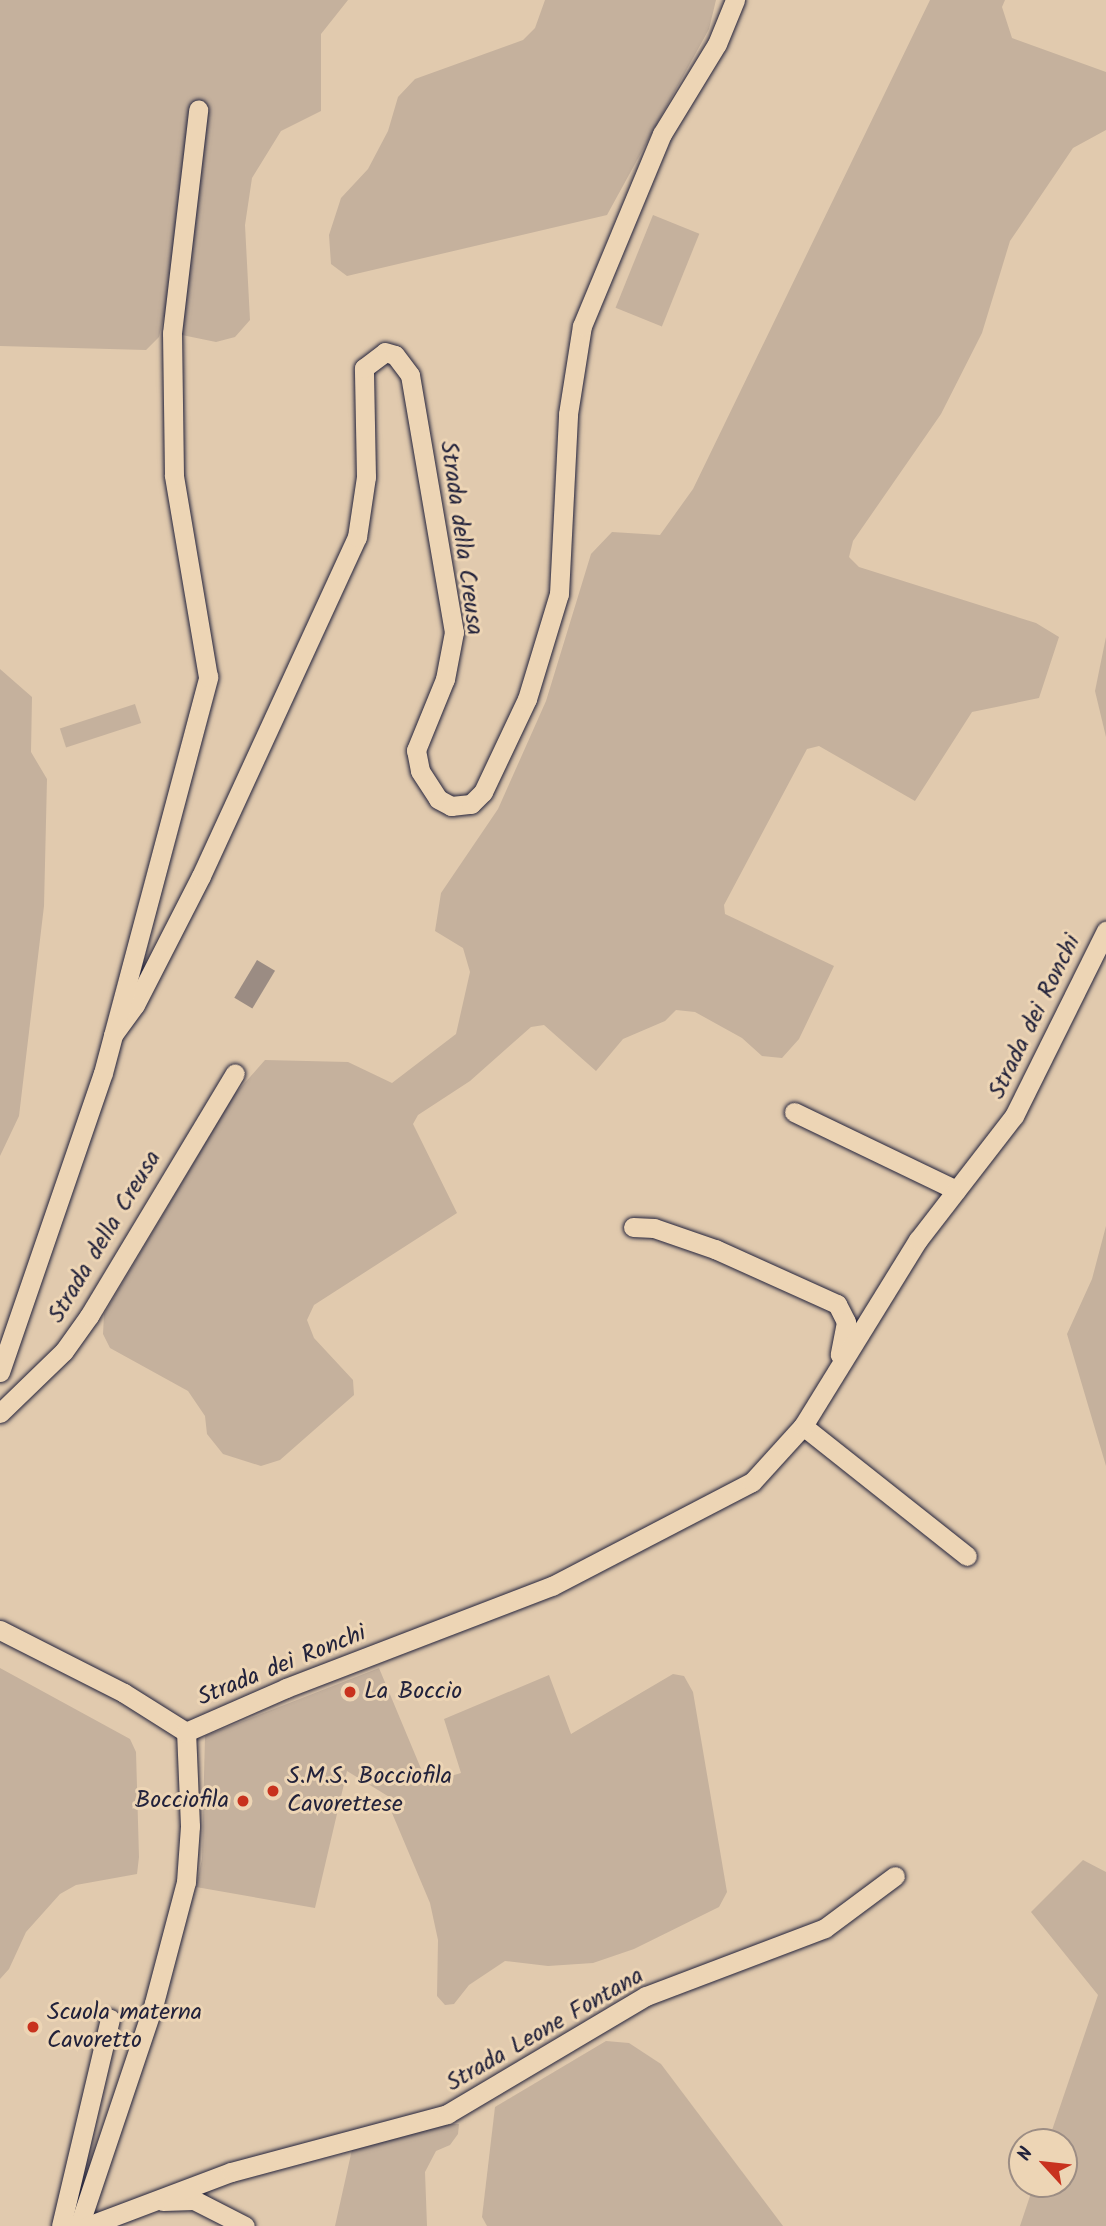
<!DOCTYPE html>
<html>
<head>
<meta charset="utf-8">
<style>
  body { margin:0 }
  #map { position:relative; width:1106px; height:2226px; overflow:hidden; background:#e1caae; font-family:Kalam,sans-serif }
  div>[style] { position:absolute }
  .green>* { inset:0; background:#c5b19d; transform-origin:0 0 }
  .water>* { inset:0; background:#9b8c83; transform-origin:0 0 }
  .roads { filter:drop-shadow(0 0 2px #22223b) drop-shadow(0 0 2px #22223b) }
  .street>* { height:19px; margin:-9.5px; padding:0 9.5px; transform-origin:9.5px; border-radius:9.5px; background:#edd5b5 }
  .dots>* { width:19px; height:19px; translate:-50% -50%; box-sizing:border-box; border:4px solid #edd5b5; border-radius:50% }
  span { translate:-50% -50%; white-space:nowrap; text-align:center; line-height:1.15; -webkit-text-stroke:6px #edd5b5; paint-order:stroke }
  .street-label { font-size:24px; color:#22223b }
  .poi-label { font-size:24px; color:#22223b }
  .left { translate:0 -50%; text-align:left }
  .right { translate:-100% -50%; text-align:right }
  .north { position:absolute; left:1008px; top:2128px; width:70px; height:70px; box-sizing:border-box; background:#edd5b5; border:2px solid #9c8d84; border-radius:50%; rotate:297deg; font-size:19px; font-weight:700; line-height:28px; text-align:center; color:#22223b }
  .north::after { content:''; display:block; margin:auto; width:24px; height:32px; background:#c8321e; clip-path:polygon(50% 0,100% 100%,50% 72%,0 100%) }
</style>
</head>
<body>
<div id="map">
  <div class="green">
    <div style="clip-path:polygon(0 0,348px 0,321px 34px,321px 111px,281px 131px,252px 178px,245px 225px,250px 320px,235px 337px,216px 342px,182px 335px,164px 316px,159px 337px,146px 350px,0 346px)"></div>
    <div style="clip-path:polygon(545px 0,716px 0,709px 29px,607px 215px,347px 276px,331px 264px,329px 235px,341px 198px,368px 169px,388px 131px,398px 97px,415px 79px,523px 40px,535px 28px)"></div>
    <div style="clip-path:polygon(930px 0,1005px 0,1002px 7px,1012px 38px,1106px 72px,1106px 130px,1073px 148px,1010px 241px,982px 333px,941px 414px,853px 541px,849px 557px,859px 567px,1036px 623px,1059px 637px,1039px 698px,972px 712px,915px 801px,819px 746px,807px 749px,724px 905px,725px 914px,834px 966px,799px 1039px,782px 1058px,762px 1056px,742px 1038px,695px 1012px,676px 1010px,665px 1021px,623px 1039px,596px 1071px,544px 1025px,531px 1027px,470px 1081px,418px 1115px,413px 1124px,457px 1213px,314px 1305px,307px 1320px,314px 1338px,353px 1380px,354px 1395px,280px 1460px,261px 1466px,223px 1454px,207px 1434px,205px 1416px,188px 1391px,110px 1348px,103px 1334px,104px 1314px,234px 1095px,265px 1060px,348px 1062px,392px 1083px,456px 1034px,470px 972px,463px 948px,435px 931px,441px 893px,498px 809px,546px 701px,591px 554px,612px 532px,660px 535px,693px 489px)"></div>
    <div style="left:653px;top:215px;width:50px;height:100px;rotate:22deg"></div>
    <div style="clip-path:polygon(1106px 637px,1106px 737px,1095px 691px)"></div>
    <div style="clip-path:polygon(0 669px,32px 697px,31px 752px,47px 779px,44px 906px,19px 1116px,0 1156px)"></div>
    <div style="left:135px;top:704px;width:20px;height:79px;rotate:72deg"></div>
    <div style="clip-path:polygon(1106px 1226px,1106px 1466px,1067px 1334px,1092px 1279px)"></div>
    <div style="clip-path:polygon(0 1668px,130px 1739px,136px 1752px,139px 1857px,137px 1874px,76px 1885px,60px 1894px,26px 1932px,9px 1969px,0 1979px)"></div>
    <div style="clip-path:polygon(379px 1668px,427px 1783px,461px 1773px,444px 1719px,549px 1675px,571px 1734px,673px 1674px,684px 1676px,693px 1692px,727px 1892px,719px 1907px,634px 1949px,593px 1963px,548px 1966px,505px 1961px,469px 1985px,454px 2004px,445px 2005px,437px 1996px,438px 1940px,430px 1903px,392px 1813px,391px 1798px,347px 1771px,315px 1908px,196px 1887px,202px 1859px,205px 1736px)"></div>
    <div style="clip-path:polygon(1083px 1860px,1106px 1872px,1106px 2226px,1020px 2226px,1034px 2184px,1064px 2184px,1064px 2142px,1048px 2142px,1098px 1995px,1031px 1912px)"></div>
    <div style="clip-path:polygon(606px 2041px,629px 2043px,661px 2064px,783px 2226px,487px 2226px,482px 2217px,495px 2107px)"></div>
    <div style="clip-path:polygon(449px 2124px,459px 2124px,458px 2134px,450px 2145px,436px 2151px,425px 2172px,427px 2226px,335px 2226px,353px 2145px)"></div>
  </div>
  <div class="water">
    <div style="left:257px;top:960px;width:21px;height:44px;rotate:31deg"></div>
  </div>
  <div class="roads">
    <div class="street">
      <div style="left:113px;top:1035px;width:37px;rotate:-54deg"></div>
      <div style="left:135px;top:1005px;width:145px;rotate:-62.9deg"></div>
      <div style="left:201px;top:876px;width:373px;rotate:-65.3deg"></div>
      <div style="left:357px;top:537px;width:61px;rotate:-81.5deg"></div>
      <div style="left:366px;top:477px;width:109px;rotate:-91.1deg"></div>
      <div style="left:364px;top:368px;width:26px;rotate:-37deg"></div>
      <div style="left:385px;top:352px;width:10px;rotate:17deg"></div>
      <div style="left:395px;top:355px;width:25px;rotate:53deg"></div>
      <div style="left:410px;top:375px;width:261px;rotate:80.3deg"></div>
      <div style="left:454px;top:632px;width:48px;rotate:100.8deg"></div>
      <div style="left:445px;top:679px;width:77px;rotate:112.2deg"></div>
      <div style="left:416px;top:750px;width:21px;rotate:79deg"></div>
      <div style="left:420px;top:771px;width:33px;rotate:57deg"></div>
      <div style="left:438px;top:799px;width:15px;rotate:28deg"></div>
      <div style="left:451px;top:806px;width:20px;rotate:-6deg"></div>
      <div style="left:471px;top:804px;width:17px;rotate:-45deg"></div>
      <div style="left:483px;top:792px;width:103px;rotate:-64.7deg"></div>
      <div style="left:527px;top:699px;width:110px;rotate:-73.1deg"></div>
      <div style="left:559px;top:594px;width:180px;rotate:-87.1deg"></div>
      <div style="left:568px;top:414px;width:89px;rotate:-81deg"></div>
      <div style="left:582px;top:326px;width:208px;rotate:-67.4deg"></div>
      <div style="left:662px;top:134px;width:105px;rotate:-58.6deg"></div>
      <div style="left:717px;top:44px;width:48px;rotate:-67.8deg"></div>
      <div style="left:794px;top:1112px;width:180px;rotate:25.7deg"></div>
      <div style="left:633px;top:1227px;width:21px;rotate:3deg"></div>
      <div style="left:654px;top:1228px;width:65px;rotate:19deg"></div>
      <div style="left:715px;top:1249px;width:134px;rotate:24.3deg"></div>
      <div style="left:837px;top:1304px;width:20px;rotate:63deg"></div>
      <div style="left:846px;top:1322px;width:33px;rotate:101deg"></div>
      <div style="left:0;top:1372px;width:316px;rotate:-71deg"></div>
      <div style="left:103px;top:1073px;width:410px;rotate:-75.1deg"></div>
      <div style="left:208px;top:677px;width:205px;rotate:-99.6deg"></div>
      <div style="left:174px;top:475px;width:142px;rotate:-90.8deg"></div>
      <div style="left:172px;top:333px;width:225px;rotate:-83.3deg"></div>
      <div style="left:0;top:1413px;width:89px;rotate:-44.1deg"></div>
      <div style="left:64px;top:1351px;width:43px;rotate:-54.5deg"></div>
      <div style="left:89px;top:1316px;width:283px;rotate:-59deg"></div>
      <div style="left:803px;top:1426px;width:209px;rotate:38.4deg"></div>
      <div style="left:0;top:1630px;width:139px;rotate:26.9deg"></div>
      <div style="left:124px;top:1693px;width:73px;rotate:32.2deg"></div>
      <div style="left:163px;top:2201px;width:31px;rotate:-2deg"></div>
      <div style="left:194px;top:2200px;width:57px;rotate:27deg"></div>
      <div style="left:61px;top:2226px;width:213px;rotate:-76.7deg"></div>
      <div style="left:79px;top:2226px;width:235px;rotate:-71.4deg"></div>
      <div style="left:154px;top:2003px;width:125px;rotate:-75.2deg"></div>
      <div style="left:186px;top:1882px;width:56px;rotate:-85.9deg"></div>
      <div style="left:190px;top:1826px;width:94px;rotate:-92.4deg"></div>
      <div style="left:186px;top:1732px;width:109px;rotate:-23.7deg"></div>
      <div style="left:286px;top:1688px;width:285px;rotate:-21deg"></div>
      <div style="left:552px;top:1586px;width:225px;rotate:-27.5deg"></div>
      <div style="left:752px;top:1482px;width:76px;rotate:-47.7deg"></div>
      <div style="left:803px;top:1426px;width:219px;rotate:-58.3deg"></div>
      <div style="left:918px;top:1240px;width:157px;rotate:-52.3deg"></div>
      <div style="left:1014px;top:1116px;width:207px;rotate:-63.6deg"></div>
      <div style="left:88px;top:2226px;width:153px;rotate:-20.7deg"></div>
      <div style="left:231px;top:2172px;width:224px;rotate:-15deg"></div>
      <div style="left:447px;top:2114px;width:231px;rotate:-30.7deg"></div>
      <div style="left:646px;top:1996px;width:191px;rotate:-20.8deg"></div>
      <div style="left:825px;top:1928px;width:87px;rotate:-36.6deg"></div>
    </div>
  </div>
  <div class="dots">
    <div style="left:350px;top:1692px;background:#c8321e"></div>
    <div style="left:273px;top:1791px;background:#c8321e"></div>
    <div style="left:243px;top:1801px;background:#c8321e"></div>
    <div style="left:33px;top:2027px;background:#c8321e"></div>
  </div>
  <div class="street-label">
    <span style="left:461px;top:538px;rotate:82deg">Strada della Creusa</span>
    <span style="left:1035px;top:1017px;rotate:-64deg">Strada dei Ronchi</span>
    <span style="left:105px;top:1237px;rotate:-59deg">Strada della Creusa</span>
    <span style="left:282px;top:1666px;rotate:-22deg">Strada dei Ronchi</span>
    <span style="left:545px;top:2030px;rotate:-30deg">Strada Leone Fontana</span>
  </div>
  <div class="poi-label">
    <span class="left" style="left:364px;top:1692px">La Boccio</span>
    <span class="left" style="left:287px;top:1791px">S.M.S. Bocciofila<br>Cavorettese</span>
    <span class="right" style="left:229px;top:1801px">Bocciofila</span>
    <span class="left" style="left:47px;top:2027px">Scuola materna<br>Cavoretto</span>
  </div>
  <div class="north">N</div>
</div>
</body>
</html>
